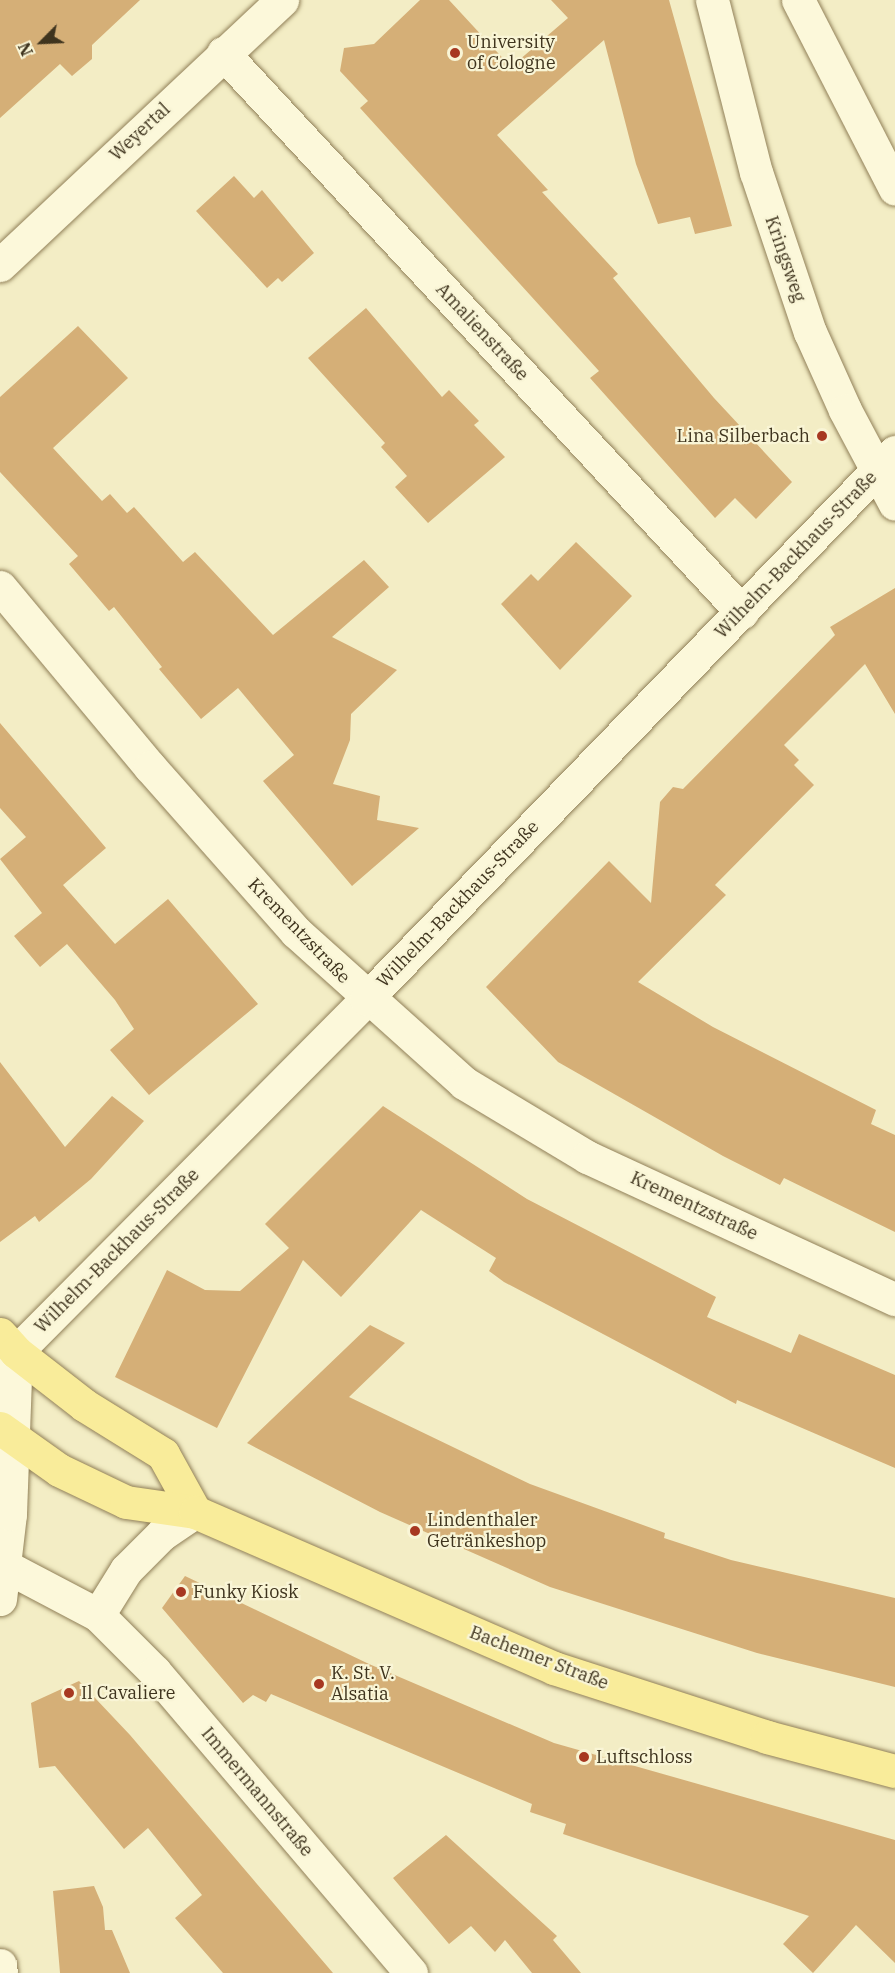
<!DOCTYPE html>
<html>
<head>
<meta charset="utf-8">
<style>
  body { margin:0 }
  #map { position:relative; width:895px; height:1973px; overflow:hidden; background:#f3edc5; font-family:"IBM Plex Serif",serif }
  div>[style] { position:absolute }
  .building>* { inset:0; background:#d5af77 }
  .roads { filter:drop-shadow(0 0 2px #918058) drop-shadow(0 0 2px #918058) }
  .minor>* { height:33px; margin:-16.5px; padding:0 16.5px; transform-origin:16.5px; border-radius:16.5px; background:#fcf8da }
  .major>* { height:33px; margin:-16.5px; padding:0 16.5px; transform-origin:16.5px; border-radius:16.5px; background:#f9ec9a }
  .dots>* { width:16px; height:16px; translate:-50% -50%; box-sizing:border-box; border:3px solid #f9f5d6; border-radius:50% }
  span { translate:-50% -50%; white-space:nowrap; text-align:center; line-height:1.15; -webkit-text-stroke:4.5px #f9f5d6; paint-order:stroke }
  .poi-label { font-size:18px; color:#3f341e }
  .left { translate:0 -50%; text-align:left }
  .right { translate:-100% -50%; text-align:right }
  .street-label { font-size:18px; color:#3f341e }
  .north { position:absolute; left:12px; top:12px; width:60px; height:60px; -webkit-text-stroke:4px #f9f5d6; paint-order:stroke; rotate:246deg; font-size:16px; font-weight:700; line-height:24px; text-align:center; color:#3f341e }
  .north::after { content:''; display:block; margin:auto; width:21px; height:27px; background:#3f341e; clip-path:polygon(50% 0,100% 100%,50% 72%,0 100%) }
</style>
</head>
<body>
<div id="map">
  <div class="building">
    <div style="clip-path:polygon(0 0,140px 0,92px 45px,92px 59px,72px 76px,60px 64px,0 118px)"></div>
    <div style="clip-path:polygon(420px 0,449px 0,511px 67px,568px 18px,551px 0,669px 0,732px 226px,695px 234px,690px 217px,658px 224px,636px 164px,604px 40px,497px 135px,548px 190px,542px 192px,618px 274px,613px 278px,714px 398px,792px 482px,756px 519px,735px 498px,715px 518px,590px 378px,599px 371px,360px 108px,368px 101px,340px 71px,344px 48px,374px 44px)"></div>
    <div style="clip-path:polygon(234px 176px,254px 198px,262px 190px,314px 253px,282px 282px,278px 278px,267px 288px,196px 211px)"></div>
    <div style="clip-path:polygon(366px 308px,442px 397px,449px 390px,479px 421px,474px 425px,505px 457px,428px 523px,395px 487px,407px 476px,381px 447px,385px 443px,308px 358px)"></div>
    <div style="clip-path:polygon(78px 326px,128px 378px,53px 448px,102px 501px,110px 494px,127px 513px,134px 507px,183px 562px,195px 552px,273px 635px,364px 560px,389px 587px,332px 637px,397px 670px,351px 714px,350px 740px,333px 784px,380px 796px,377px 820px,419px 828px,352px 886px,263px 781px,294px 755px,238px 688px,201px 719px,159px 669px,162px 667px,114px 607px,109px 611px,69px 564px,78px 556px,0 472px,0 397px)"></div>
    <div style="clip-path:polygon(576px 542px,632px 596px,560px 670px,501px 604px,531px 574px,538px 581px)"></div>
    <div style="clip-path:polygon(895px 588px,895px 714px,865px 664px,784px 745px,799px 760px,794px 765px,814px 785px,715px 885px,726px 895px,638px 982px,713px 1027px,876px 1110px,871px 1124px,895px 1135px,895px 1232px,784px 1178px,780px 1185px,723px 1156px,558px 1062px,486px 987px,609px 861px,651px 903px,660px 802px,673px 787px,683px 789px,835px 635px,830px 627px)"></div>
    <div style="clip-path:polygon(0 723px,106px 848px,63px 885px,115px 944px,168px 899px,258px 1004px,149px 1095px,110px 1050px,134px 1029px,115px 1000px,67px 944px,40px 967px,14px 936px,42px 913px,0 859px,26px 837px,0 808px)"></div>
    <div style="clip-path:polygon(0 1062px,65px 1147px,112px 1096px,144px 1121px,91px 1179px,39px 1222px,35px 1216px,0 1242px)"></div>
    <div style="clip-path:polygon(383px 1106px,527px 1199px,716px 1297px,707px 1317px,791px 1353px,799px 1334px,895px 1375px,895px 1468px,737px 1400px,736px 1404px,504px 1282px,489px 1271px,496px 1258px,421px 1210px,341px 1297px,303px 1260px,217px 1428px,115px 1377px,167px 1270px,205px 1290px,240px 1291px,289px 1248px,265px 1224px)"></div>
    <div style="clip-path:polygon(370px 1325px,405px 1343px,349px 1397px,530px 1484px,665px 1533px,664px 1538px,731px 1560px,895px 1598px,895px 1687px,757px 1653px,550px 1587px,380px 1512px,247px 1443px)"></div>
    <div style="clip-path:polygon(185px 1576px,369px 1664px,554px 1743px,895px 1840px,895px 1963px,856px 1925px,813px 1973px,783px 1944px,809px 1916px,563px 1834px,566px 1824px,530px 1812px,532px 1804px,271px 1694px,266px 1702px,253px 1695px,243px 1703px,162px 1608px)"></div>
    <div style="clip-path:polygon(79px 1681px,130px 1735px,333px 1973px,223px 1973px,175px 1918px,202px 1895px,148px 1828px,124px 1849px,55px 1766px,39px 1768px,31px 1703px)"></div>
    <div style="clip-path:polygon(446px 1835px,557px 1936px,553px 1940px,581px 1973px,532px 1973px,505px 1940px,495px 1952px,471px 1926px,449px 1944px,393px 1878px)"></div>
    <div style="clip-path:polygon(94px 1886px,103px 1907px,105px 1930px,112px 1930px,130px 1973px,60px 1973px,53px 1891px)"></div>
  </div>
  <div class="roads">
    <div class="minor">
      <div style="left:712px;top:0;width:178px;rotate:75.7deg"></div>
      <div style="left:756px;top:172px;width:169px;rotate:71.4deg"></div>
      <div style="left:810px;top:332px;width:85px;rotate:65.8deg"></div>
      <div style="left:845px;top:410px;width:106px;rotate:62deg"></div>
      <div style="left:798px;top:0;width:212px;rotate:62.8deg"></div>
      <div style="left:223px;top:53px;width:763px;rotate:47.13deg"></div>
      <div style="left:0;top:265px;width:387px;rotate:-43.2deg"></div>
      <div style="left:0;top:587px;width:234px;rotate:50.2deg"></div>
      <div style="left:150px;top:767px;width:220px;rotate:48.5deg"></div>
      <div style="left:296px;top:932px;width:226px;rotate:41.9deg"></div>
      <div style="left:464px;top:1083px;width:144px;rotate:31deg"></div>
      <div style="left:587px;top:1157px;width:339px;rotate:24.8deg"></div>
      <div style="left:5px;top:1566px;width:105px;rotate:27.8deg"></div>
      <div style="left:98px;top:1615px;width:81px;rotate:45deg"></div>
      <div style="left:155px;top:1672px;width:395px;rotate:49.6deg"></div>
      <div style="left:0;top:1599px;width:86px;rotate:-83.3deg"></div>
      <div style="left:10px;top:1514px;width:162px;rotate:-87.9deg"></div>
      <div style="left:16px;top:1352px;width:497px;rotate:-45.2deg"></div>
      <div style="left:366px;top:999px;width:761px;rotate:-45.96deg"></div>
      <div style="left:98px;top:1615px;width:53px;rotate:-58.1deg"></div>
      <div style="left:126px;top:1570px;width:51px;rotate:-45deg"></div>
      <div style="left:162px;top:1534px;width:40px;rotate:-34deg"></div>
      <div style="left:0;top:1965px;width:8px;rotate:83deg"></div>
    </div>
    <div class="major">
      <div style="left:0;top:1334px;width:24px;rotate:48deg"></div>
      <div style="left:16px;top:1352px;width:86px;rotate:37.9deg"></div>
      <div style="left:84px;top:1405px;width:93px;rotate:31.8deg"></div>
      <div style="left:163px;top:1454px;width:66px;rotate:61.1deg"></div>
      <div style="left:0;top:1428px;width:72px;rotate:35.4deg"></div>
      <div style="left:59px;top:1470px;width:74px;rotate:25.5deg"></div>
      <div style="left:126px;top:1502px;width:70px;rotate:8.2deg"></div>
      <div style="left:195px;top:1512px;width:391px;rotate:23.5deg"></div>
      <div style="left:554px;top:1668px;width:224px;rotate:17.9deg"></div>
      <div style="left:767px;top:1737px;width:132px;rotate:14.9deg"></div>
    </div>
  </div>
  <div class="dots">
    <div style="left:455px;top:53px;background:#a73821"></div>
    <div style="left:822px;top:436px;background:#a73821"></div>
    <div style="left:415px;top:1531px;background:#a73821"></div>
    <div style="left:181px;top:1592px;background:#a73821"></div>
    <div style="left:319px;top:1684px;background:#a73821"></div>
    <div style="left:69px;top:1693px;background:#a73821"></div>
    <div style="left:584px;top:1757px;background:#a73821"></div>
  </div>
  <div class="poi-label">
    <span class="left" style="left:467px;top:53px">University<br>of Cologne</span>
    <span class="right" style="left:810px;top:436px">Lina Silberbach</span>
    <span class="left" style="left:427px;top:1531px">Lindenthaler<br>Getränkeshop</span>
    <span class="left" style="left:193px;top:1592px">Funky Kiosk</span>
    <span class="left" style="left:331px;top:1684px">K. St. V.<br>Alsatia</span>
    <span class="left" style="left:81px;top:1693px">Il Cavaliere</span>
    <span class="left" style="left:596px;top:1757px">Luftschloss</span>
  </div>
  <div class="street-label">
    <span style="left:140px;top:132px;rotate:-43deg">Weyertal</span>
    <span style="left:785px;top:259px;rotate:71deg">Kringsweg</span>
    <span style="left:482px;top:332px;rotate:47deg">Amalienstraße</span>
    <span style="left:796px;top:555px;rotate:-46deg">Wilhelm-Backhaus-Straße</span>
    <span style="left:458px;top:904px;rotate:-46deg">Wilhelm-Backhaus-Straße</span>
    <span style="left:299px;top:931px;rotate:46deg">Krementzstraße</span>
    <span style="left:694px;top:1206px;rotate:25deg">Krementzstraße</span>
    <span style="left:117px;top:1251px;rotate:-45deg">Wilhelm-Backhaus-Straße</span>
    <span style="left:539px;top:1658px;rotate:21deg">Bachemer Straße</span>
    <span style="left:257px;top:1792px;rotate:50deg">Immermannstraße</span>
  </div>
  <div class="north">N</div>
</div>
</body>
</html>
